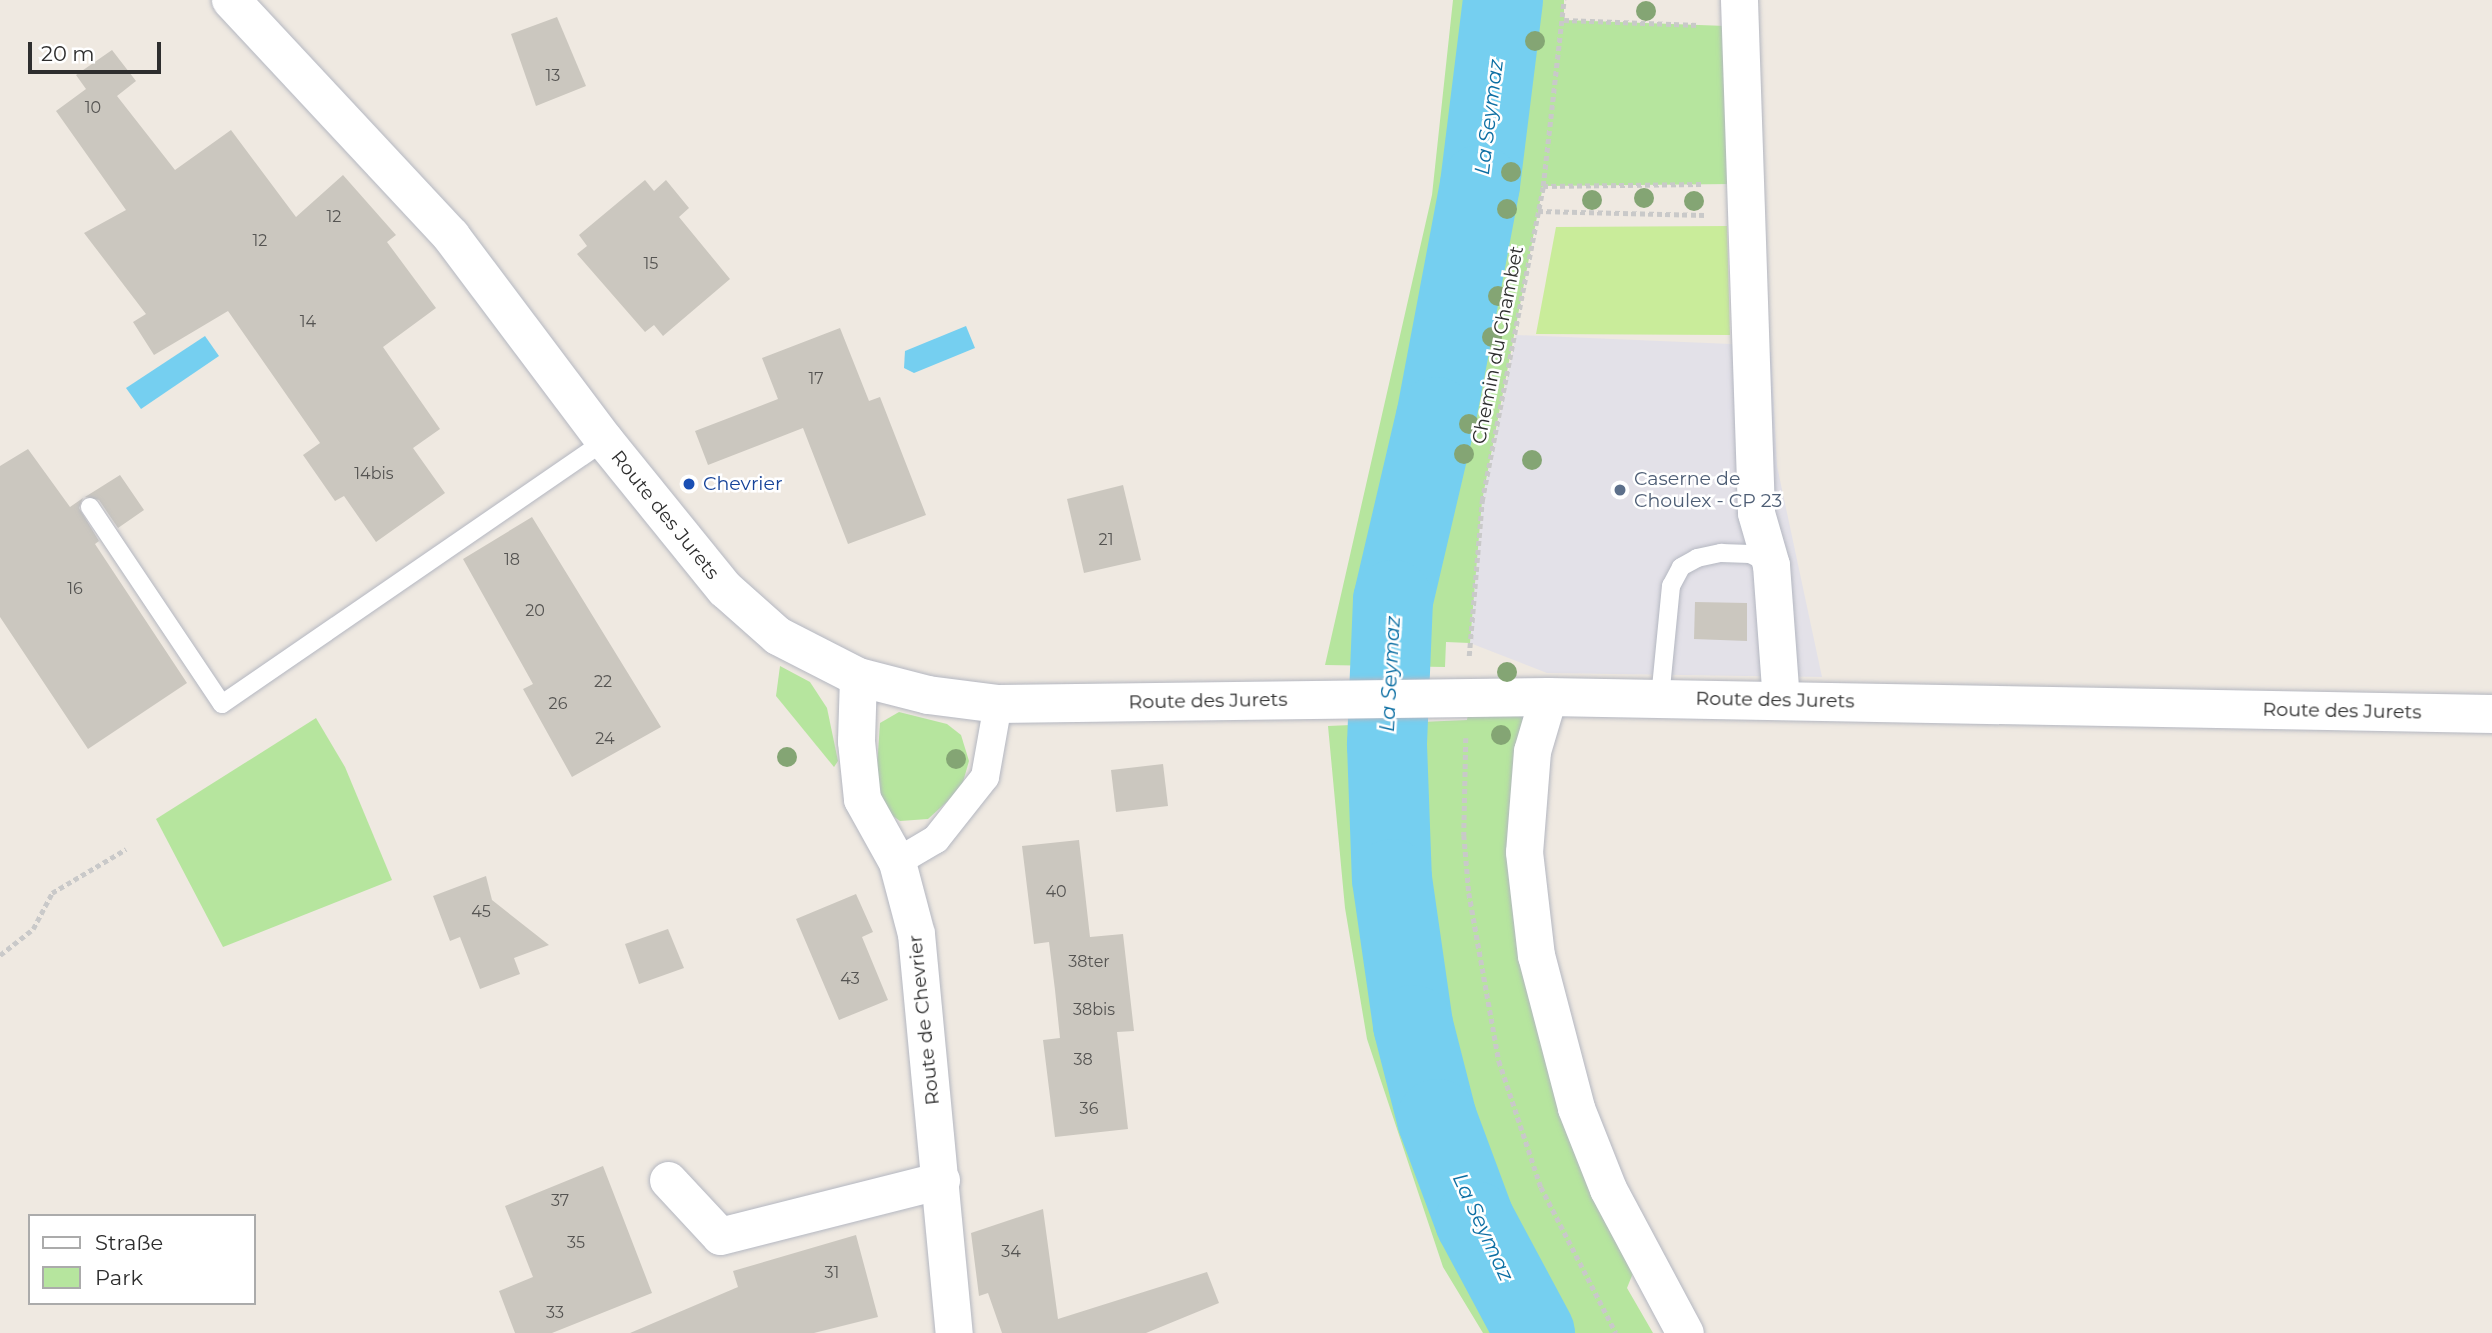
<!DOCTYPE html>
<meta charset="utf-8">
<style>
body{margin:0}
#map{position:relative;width:2492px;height:1333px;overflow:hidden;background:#efe9e1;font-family:Montserrat,sans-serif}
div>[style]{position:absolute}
.industrial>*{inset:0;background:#e3e1e8}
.green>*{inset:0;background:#b6e59e}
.pitch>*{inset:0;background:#c9ec9a}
.water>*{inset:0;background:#75cff0}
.river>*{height:80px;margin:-40px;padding:0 40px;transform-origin:40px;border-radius:40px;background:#75cff0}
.building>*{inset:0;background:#cbc7bf}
.path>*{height:4.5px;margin-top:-2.25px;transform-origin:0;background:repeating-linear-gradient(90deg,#c9c9c9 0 5px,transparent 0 8.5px)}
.roads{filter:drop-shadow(0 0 2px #b4b7c1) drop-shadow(0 0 2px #b4b7c1)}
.service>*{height:18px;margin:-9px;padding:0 9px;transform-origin:9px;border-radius:9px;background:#fff}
.pedestrian>*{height:28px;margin:-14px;padding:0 14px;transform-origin:14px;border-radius:14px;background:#fff}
.minor>*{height:37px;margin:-18.5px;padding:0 18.5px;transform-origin:18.5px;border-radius:18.5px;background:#fff}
.tertiary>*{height:38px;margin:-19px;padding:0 19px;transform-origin:19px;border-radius:19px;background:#fff}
.trees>*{width:20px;height:20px;margin:-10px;border-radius:50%;background:#84a574}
.dots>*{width:19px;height:19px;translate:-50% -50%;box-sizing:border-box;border:4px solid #fff;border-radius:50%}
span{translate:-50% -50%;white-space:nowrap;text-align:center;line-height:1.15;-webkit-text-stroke:5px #fff;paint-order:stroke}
.number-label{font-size:16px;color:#555452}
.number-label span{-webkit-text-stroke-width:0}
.street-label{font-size:19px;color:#2e2e2e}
.service-label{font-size:19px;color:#4e5e75}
.left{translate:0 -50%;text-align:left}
.transit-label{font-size:19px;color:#164399}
.water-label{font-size:21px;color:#0d6fa3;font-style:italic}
.legend{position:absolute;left:28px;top:1214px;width:228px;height:91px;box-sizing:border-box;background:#fff;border:2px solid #ababab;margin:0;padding:9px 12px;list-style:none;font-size:21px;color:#2e2e2e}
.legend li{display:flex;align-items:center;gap:14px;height:35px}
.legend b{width:35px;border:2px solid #ababab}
.scale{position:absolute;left:28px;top:42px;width:133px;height:32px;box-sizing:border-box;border:4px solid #2e2e2e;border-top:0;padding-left:9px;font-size:21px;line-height:24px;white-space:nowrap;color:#2e2e2e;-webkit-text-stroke:5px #fff;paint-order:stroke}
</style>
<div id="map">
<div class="industrial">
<i style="clip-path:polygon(1516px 335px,1731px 344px,1771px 352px,1777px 466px,1822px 677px,1547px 673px,1470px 643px,1482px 501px)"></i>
</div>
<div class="green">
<i style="clip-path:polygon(1453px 0,1564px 0,1564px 20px,1726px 26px,1731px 184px,1543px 186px,1482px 501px,1470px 643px,1446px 642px,1445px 667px,1325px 665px,1432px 195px)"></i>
<i style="clip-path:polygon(780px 666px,810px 682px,827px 708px,838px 761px,834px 767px,776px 696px)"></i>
<i style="clip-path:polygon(1470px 697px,1548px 697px,1536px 955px,1641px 1253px,1627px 1288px,1653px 1333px,1483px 1333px,1443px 1267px,1367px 1039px,1345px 908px,1328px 726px,1467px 720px)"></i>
<i style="clip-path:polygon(899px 712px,947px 724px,961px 735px,969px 761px,961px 789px,928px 819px,900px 821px,886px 811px,876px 782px,880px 723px)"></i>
<i style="clip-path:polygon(316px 718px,345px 767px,392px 880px,223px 947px,156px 819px)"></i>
</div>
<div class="pitch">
<i style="clip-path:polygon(1727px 226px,1730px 335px,1536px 334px,1556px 227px)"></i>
</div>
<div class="water">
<i style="clip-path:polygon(966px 326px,975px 348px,914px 373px,904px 368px,905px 351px)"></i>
<i style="clip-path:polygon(205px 336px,219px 356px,141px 409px,126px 388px)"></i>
</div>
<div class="river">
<i style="left:1503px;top:0;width:186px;rotate:97.1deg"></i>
<i style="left:1480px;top:185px;width:236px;rotate:100.7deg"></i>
<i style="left:1436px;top:417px;width:188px;rotate:103.2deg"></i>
<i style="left:1393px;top:600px;width:145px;rotate:92.4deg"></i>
<i style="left:1387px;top:745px;width:134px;rotate:87.9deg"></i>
<i style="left:1392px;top:879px;width:148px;rotate:81.8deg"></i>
<i style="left:1413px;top:1025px;width:97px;rotate:75.7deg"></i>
<i style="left:1437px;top:1119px;width:109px;rotate:69.6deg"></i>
<i style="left:1475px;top:1221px;width:127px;rotate:61.8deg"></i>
</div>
<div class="building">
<i style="clip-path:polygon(557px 17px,586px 86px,536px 106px,511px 34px)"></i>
<i style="clip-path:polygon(112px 50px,136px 81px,117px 96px,175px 170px,231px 130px,296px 217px,343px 175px,396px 235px,387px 242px,436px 308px,383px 347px,440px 429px,413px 448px,445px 493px,376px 542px,344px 496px,335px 501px,303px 455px,320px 443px,228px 311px,154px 355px,133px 322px,146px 314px,84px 233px,126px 210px,56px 111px,86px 89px,76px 75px)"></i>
<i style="clip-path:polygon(645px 180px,654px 191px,666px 180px,689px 208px,679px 217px,730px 279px,663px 336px,654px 325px,645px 332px,577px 254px,587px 246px,579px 235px)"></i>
<i style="clip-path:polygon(840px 328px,869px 401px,880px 397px,926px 515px,848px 544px,803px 428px,708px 465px,695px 431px,778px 399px,762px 358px)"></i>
<i style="clip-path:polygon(28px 449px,70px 507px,83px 498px,79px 508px,99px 541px,95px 544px,187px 683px,88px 749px,0 617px,0 466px)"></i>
<i style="clip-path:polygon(120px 475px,144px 510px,118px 528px,99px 500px,85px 497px)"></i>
<i style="clip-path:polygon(1123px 485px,1141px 560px,1084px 573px,1067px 499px)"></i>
<i style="clip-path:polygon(532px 517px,661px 727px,572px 777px,523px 689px,533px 684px,463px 559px)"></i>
<i style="clip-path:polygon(1695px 602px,1747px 603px,1747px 641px,1694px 639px)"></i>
<i style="clip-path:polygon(1163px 764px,1168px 806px,1116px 812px,1111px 770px)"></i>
<i style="clip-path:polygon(1079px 840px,1090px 937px,1123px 934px,1134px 1031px,1117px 1032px,1128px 1129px,1055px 1137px,1043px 1040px,1060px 1038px,1055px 990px,1049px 942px,1034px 944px,1022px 846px)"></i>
<i style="clip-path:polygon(486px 876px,492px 900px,549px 945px,514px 958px,520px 974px,480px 989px,460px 937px,450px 941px,433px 896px)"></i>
<i style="clip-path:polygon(856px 894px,873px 932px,862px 937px,888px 1000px,839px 1020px,796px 919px)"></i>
<i style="clip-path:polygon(668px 929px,684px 968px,639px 984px,625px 944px)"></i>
<i style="clip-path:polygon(603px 1166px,652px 1293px,552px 1333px,515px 1333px,499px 1291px,533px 1277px,505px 1206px)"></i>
<i style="clip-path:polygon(1043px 1209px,1058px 1319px,1207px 1272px,1219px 1303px,1146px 1333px,1002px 1333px,988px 1293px,979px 1296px,971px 1233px)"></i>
<i style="clip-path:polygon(856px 1235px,878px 1317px,814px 1333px,630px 1333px,738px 1287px,733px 1271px)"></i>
</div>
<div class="path">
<i style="left:1564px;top:20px;width:135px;rotate:2.1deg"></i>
<i style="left:1543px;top:186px;width:160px;rotate:-0.7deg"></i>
<i style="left:1538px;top:211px;width:167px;rotate:1.4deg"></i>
<i style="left:1469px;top:656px;width:156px;rotate:-85.2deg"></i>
<i style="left:1482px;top:501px;width:321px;rotate:-79deg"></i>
<i style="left:1543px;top:186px;width:187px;rotate:-83.6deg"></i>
<i style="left:1466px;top:738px;width:97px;rotate:91.2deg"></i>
<i style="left:1464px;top:835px;width:58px;rotate:85.1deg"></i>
<i style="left:1469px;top:893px;width:171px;rotate:79.9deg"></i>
<i style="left:1499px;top:1061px;width:133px;rotate:71.6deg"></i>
<i style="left:1541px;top:1187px;width:164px;rotate:62.8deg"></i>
<i style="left:0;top:955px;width:42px;rotate:-38.2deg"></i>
<i style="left:33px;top:929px;width:41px;rotate:-62.2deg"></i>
<i style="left:52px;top:893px;width:86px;rotate:-30.7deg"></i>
</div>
<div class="roads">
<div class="service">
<i style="left:90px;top:507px;width:237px;rotate:56.2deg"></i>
<i style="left:222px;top:704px;width:465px;rotate:-34.5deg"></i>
<i style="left:1660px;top:698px;width:113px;rotate:-84.4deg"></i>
<i style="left:1671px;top:586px;width:21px;rotate:-62deg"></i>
<i style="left:1681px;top:567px;width:18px;rotate:-29deg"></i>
<i style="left:1697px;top:558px;width:25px;rotate:-12deg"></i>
<i style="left:1721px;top:553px;width:29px;rotate:2deg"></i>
<i style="left:1750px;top:554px;width:20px;rotate:27deg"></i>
</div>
<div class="pedestrian">
<i style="left:897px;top:862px;width:45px;rotate:-30.5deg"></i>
<i style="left:936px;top:839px;width:79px;rotate:-51.7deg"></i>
<i style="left:985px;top:777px;width:74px;rotate:-79.9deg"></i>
</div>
<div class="minor">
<i style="left:1739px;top:0;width:513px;rotate:88.1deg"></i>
<i style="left:1756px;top:513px;width:54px;rotate:73.9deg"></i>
<i style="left:1771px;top:565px;width:135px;rotate:85.8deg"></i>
<i style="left:858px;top:677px;width:64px;rotate:91.8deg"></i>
<i style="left:856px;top:741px;width:58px;rotate:84.1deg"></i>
<i style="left:862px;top:799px;width:72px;rotate:60.9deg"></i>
<i style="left:897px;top:862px;width:74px;rotate:75.2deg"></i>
<i style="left:916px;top:934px;width:401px;rotate:84.6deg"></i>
<i style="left:1548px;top:697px;width:56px;rotate:106.5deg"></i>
<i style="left:1532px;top:751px;width:101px;rotate:94.5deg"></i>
<i style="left:1524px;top:852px;width:104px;rotate:83.4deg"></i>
<i style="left:1536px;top:955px;width:158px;rotate:75.3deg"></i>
<i style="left:1576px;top:1108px;width:87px;rotate:68.4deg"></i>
<i style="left:1608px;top:1189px;width:163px;rotate:61.9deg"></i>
<i style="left:668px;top:1180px;width:76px;rotate:47.1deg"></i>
<i style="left:720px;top:1236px;width:228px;rotate:-14.2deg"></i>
</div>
<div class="tertiary">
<i style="left:231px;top:0;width:323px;rotate:47deg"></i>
<i style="left:451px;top:236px;width:256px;rotate:53.1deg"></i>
<i style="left:605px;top:441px;width:191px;rotate:51deg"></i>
<i style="left:725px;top:589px;width:71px;rotate:41.6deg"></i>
<i style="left:778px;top:636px;width:90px;rotate:27.1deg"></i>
<i style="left:858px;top:677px;width:72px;rotate:14.4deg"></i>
<i style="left:928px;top:695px;width:71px;rotate:7.3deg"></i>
<i style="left:998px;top:704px;width:550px;rotate:-0.73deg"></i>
<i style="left:1548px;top:697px;width:944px;rotate:1.03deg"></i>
</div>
</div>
<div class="trees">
<i style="left:1646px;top:11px"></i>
<i style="left:1535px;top:41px"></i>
<i style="left:1511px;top:172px"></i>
<i style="left:1644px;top:198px"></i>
<i style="left:1592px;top:200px"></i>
<i style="left:1694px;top:201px"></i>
<i style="left:1507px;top:209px"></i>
<i style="left:1498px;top:296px"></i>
<i style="left:1492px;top:337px"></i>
<i style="left:1469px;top:424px"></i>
<i style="left:1464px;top:454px"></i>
<i style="left:1532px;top:460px"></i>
<i style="left:1507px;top:672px"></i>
<i style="left:1501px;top:735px"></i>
<i style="left:787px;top:757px"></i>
<i style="left:956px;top:759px"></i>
</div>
<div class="dots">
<i style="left:689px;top:484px;background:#1a4fb4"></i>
<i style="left:1620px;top:490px;background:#5c6f8a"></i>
</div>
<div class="number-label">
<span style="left:553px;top:76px">13</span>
<span style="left:93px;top:108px">10</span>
<span style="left:334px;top:217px">12</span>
<span style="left:260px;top:241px">12</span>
<span style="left:651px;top:264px">15</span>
<span style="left:308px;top:322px">14</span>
<span style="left:816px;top:379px">17</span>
<span style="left:374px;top:474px">14bis</span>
<span style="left:1106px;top:540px">21</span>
<span style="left:512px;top:560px">18</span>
<span style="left:75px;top:589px">16</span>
<span style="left:535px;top:611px">20</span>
<span style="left:603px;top:682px">22</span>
<span style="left:558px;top:704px">26</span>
<span style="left:605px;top:739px">24</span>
<span style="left:1056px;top:892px">40</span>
<span style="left:481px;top:912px">45</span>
<span style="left:1089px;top:962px">38ter</span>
<span style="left:850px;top:979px">43</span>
<span style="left:1094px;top:1010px">38bis</span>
<span style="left:1083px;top:1060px">38</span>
<span style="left:1089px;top:1109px">36</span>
<span style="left:560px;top:1201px">37</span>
<span style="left:576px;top:1243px">35</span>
<span style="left:1011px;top:1252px">34</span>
<span style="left:832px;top:1273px">31</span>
<span style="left:555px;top:1313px">33</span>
</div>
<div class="street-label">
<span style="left:1498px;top:345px;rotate:-79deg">Chemin du Chambet</span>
<span style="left:665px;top:515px;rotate:51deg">Route des Jurets</span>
<span style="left:1775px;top:700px;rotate:1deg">Route des Jurets</span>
<span style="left:1208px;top:701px;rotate:-1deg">Route des Jurets</span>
<span style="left:2342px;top:711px;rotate:1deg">Route des Jurets</span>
<span style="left:924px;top:1020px;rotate:-96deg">Route de Chevrier</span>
</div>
<div class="service-label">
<span class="left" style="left:1634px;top:490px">Caserne de<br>Choulex - CP 23</span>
</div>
<div class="transit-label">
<span class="left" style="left:703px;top:484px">Chevrier</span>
</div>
<div class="water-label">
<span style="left:1489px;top:117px;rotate:-83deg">La Seymaz</span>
<span style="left:1390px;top:674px;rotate:-87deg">La Seymaz</span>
<span style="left:1483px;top:1227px;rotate:65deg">La Seymaz</span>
</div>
<ul class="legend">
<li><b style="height:9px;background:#fff"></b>Straße</li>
<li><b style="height:19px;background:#b6e59e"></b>Park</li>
</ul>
<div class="scale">20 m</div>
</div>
